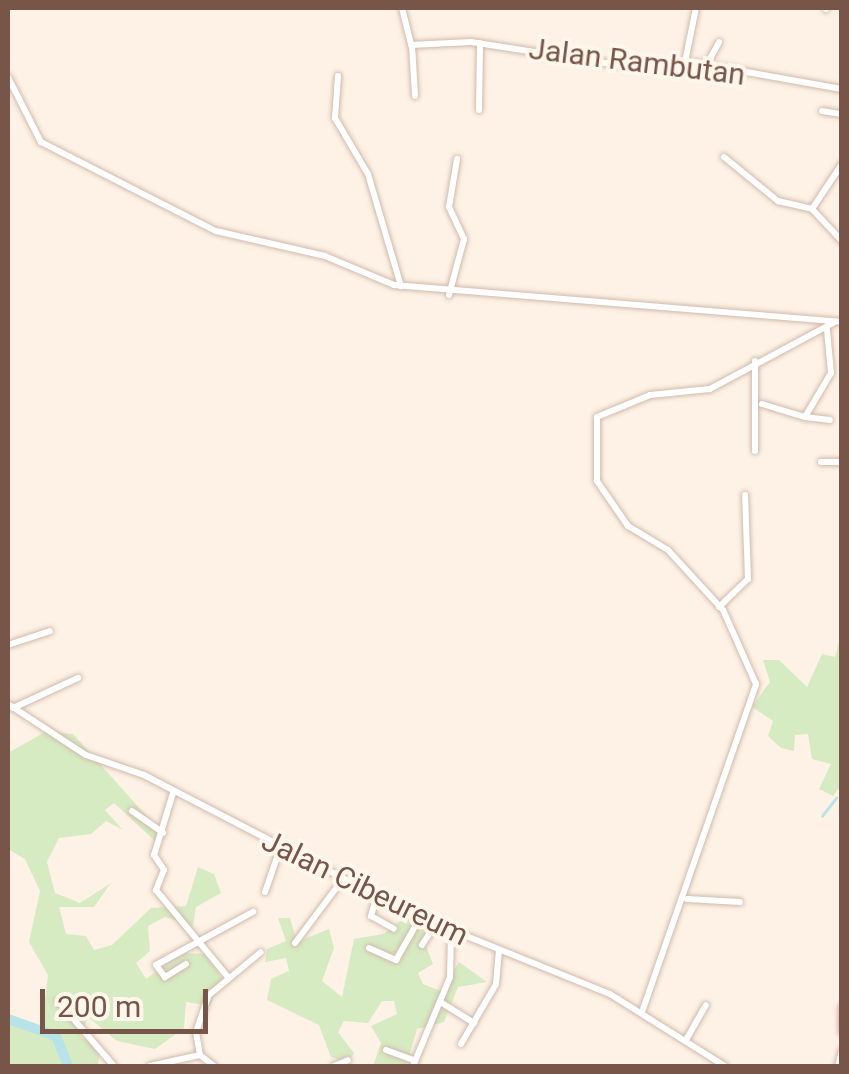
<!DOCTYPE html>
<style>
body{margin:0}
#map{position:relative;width:849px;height:1074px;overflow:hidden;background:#fdf2e5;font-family:Roboto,sans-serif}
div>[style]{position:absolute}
.green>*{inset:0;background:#d6ebc2}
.stream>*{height:2.5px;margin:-1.25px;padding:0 1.25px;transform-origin:1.25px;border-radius:1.25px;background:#b8e4e8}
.river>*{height:10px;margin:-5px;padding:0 5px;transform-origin:5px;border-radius:5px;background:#b8e4e8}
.roads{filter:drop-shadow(0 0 2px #d1baad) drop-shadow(0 0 2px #d1baad)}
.minor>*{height:6px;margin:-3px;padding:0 3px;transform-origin:3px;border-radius:3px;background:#fff}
span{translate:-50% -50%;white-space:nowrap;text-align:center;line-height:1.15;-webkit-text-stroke:8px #fff6ec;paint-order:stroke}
.street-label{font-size:30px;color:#775649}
.frame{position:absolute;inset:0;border:10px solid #775649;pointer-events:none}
.scale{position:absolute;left:40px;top:989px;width:168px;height:45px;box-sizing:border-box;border:5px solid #775649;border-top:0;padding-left:12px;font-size:30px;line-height:35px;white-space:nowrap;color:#775649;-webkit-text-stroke:8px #fff6ec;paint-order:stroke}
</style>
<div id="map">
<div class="green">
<i style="clip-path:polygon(841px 633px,841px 786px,833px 796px,819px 789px,831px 764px,812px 759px,808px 734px,795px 735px,794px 751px,781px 748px,768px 736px,773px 721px,752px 707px,770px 682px,763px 660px,779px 660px,807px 687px,822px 654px,835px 657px)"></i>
<i style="clip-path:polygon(45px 732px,73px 734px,160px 831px,155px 841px,114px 803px,105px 810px,123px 830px,106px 821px,91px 834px,59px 838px,47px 862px,55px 893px,80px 903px,111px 883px,94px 907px,59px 907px,66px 934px,86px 936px,94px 950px,112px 945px,151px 908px,186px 906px,198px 867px,214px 874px,221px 893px,196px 907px,193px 926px,165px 917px,148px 926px,150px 951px,136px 963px,146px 979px,181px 953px,206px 954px,222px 979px,210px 1006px,186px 1002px,184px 1028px,155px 1049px,117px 1041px,88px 1017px,80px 1037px,100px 1048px,98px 1066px,8px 1066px,8px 1022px,42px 1026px,48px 975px,29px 942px,40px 891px,25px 859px,8px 849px,8px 753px)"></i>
<i style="clip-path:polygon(415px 910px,437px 924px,426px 946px,433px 964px,418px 973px,423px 984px,441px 991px,459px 962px,487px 982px,458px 987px,444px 1022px,417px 1029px,406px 1066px,373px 1066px,381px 1043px,371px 1026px,397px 1014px,394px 1001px,382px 1001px,368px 1023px,344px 1021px,338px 1032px,354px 1053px,348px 1063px,331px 1057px,319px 1025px,267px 1000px,271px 979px,289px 971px,286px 958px,265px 962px,267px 949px,286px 941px,278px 918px,290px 918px,297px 942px,329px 929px,334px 948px,322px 981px,342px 997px,354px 939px,383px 934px)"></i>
</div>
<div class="stream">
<i style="left:822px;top:816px;width:23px;rotate:-52deg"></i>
</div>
<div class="river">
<i style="left:8px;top:1019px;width:51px;rotate:19.5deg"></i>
<i style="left:56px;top:1036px;width:32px;rotate:68deg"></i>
</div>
<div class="roads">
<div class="minor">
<i style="left:402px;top:8px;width:38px;rotate:76deg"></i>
<i style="left:411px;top:45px;width:60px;rotate:-2.9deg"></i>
<i style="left:471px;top:42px;width:155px;rotate:8.9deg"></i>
<i style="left:624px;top:66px;width:72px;rotate:-2.4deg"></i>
<i style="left:696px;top:63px;width:148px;rotate:10.1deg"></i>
<i style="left:826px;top:9px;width:1px;rotate:-90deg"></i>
<i style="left:412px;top:45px;width:51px;rotate:86.6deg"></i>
<i style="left:685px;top:62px;width:55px;rotate:-78.5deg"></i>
<i style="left:707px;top:64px;width:25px;rotate:-61deg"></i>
<i style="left:338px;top:76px;width:42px;rotate:94.1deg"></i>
<i style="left:335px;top:118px;width:65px;rotate:59.5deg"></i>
<i style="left:368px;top:174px;width:117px;rotate:73.6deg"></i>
<i style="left:8px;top:77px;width:73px;rotate:63.1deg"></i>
<i style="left:41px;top:142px;width:196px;rotate:27deg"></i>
<i style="left:216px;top:231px;width:112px;rotate:12.9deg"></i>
<i style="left:325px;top:256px;width:75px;rotate:22.8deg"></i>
<i style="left:394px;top:285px;width:450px;rotate:4.7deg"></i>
<i style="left:479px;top:110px;width:67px;rotate:-89.1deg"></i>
<i style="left:822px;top:111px;width:20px;rotate:9deg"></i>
<i style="left:724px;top:157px;width:70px;rotate:39.2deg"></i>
<i style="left:778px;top:201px;width:35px;rotate:13deg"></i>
<i style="left:842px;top:164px;width:54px;rotate:123.7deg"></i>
<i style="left:812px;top:209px;width:44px;rotate:46.8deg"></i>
<i style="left:449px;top:295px;width:58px;rotate:-75deg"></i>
<i style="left:464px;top:239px;width:35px;rotate:-115deg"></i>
<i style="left:449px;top:207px;width:49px;rotate:-80.5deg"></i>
<i style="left:827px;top:330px;width:43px;rotate:84.7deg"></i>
<i style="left:831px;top:373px;width:51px;rotate:120.6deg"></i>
<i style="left:805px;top:417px;width:25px;rotate:7deg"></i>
<i style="left:755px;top:361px;width:90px;rotate:90deg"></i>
<i style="left:762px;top:404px;width:45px;rotate:16.8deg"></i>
<i style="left:821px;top:462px;width:21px"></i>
<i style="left:719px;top:607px;width:40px;rotate:-44deg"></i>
<i style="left:748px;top:579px;width:84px;rotate:-92deg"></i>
<i style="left:8px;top:645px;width:44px;rotate:-18.4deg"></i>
<i style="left:8px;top:704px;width:93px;rotate:33.2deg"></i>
<i style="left:86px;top:755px;width:61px;rotate:19deg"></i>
<i style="left:144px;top:775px;width:302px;rotate:27.4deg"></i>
<i style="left:412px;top:914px;width:214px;rotate:22deg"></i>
<i style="left:610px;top:994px;width:136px;rotate:32.1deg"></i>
<i style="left:13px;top:708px;width:72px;rotate:-24.8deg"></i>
<i style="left:173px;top:793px;width:65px;rotate:107deg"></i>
<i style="left:154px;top:855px;width:18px;rotate:56deg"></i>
<i style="left:164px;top:870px;width:22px;rotate:112deg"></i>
<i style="left:156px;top:890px;width:113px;rotate:50.4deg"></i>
<i style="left:132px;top:811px;width:38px;rotate:35deg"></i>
<i style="left:265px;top:892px;width:46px;rotate:-70.8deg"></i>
<i style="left:377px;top:896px;width:21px;rotate:107deg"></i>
<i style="left:371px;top:916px;width:26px;rotate:29deg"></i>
<i style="left:687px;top:899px;width:53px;rotate:3.2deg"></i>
<i style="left:295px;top:943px;width:80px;rotate:-53.1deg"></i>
<i style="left:422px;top:945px;width:24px;rotate:-57deg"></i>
<i style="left:369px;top:948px;width:30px;rotate:24deg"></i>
<i style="left:396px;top:960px;width:48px;rotate:-60.3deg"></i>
<i style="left:186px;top:964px;width:25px;rotate:148deg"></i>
<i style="left:165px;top:977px;width:15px;rotate:-127deg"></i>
<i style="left:156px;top:965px;width:111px;rotate:-28.7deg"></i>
<i style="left:58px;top:1001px;width:86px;rotate:49.3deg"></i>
<i style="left:442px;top:1003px;width:38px;rotate:32deg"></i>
<i style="left:842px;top:1007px;width:25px;rotate:90deg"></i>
<i style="left:642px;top:1012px;width:347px;rotate:-70.8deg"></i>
<i style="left:756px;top:684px;width:81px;rotate:-114deg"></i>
<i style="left:723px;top:610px;width:81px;rotate:-132.5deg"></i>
<i style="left:668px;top:550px;width:47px;rotate:-149deg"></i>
<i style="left:628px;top:526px;width:55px;rotate:-124.6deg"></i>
<i style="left:597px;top:481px;width:64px;rotate:-90deg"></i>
<i style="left:597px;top:417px;width:57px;rotate:-22.5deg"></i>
<i style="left:650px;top:395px;width:60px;rotate:-5.7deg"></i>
<i style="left:710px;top:389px;width:142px;rotate:-28.2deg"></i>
<i style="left:686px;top:1040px;width:40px;rotate:-60.3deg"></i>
<i style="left:461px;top:1044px;width:69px;rotate:-59.7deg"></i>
<i style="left:496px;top:984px;width:33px;rotate:-85deg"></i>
<i style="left:386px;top:1050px;width:30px;rotate:20deg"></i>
<i style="left:200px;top:1055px;width:23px;rotate:-100deg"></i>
<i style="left:196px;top:1032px;width:39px;rotate:-71deg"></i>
<i style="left:209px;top:995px;width:67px;rotate:-39.6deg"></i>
<i style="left:150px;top:1066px;width:51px;rotate:-12.4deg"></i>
<i style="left:200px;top:1055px;width:18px;rotate:38deg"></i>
<i style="left:334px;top:1066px;width:15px;rotate:-23deg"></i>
<i style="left:413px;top:1066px;width:96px;rotate:-67.4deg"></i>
<i style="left:450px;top:977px;width:44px;rotate:-88.7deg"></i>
<i style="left:838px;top:1066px;width:16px;rotate:-75deg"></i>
</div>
</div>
<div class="street-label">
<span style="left:637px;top:62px;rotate:7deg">Jalan Rambutan</span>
<span style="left:365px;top:888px;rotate:26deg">Jalan Cibeureum</span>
</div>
<div class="frame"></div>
<div class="scale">200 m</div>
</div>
